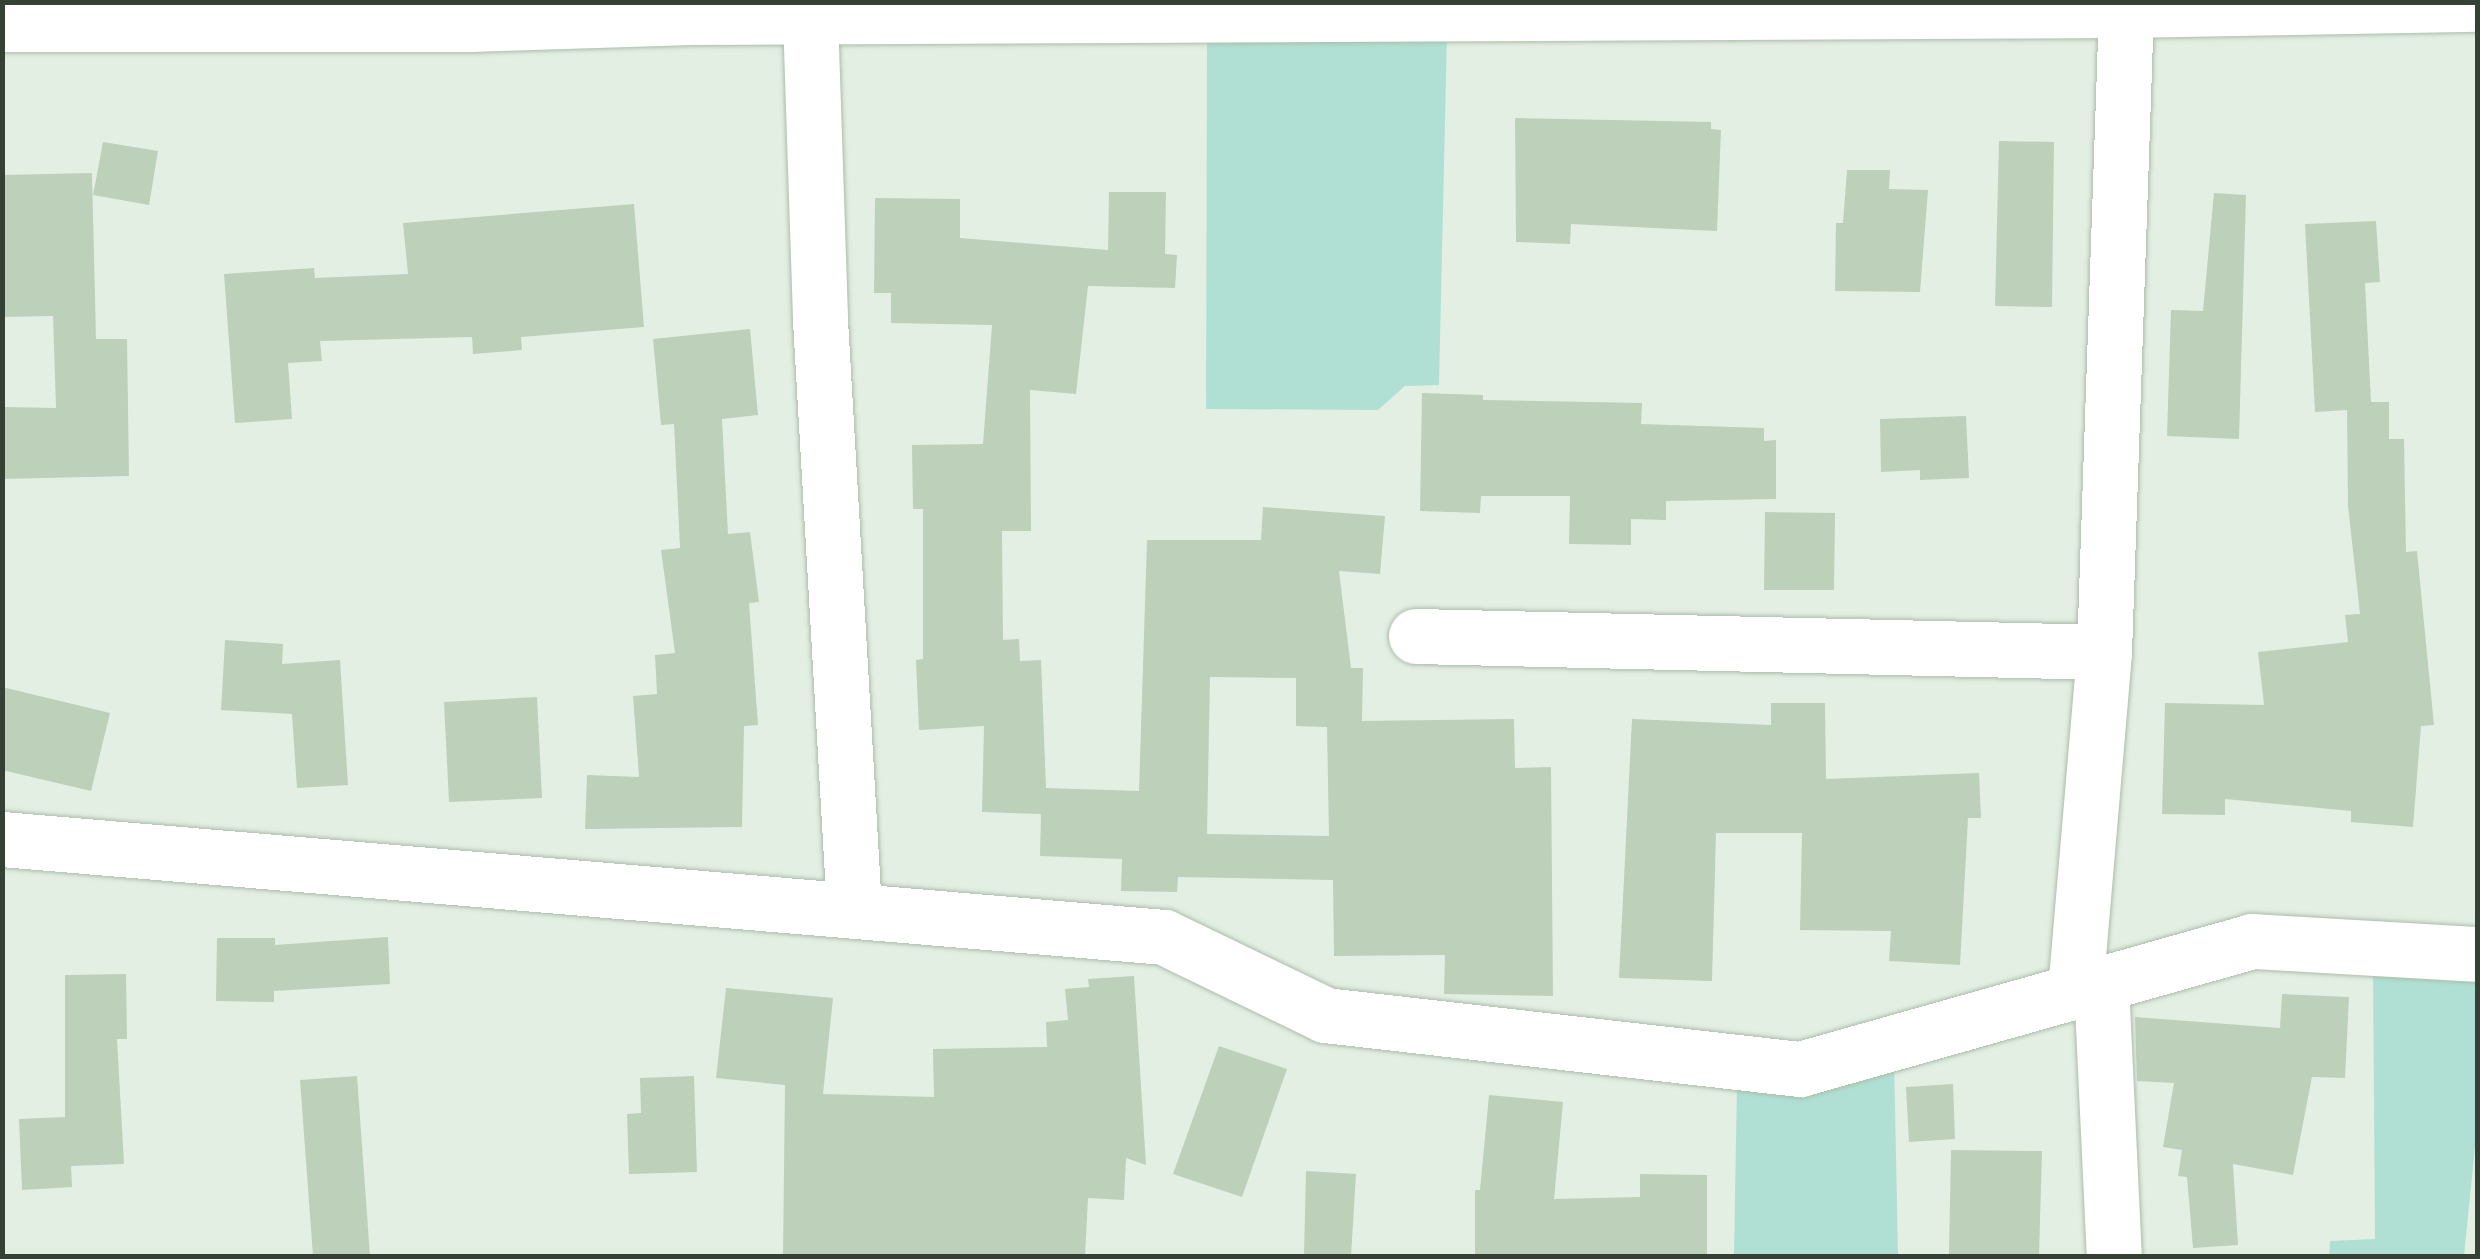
<!DOCTYPE html>
<style>
body{margin:0}
#map{position:relative;width:2480px;height:1259px;overflow:hidden;background:#e4efe4;font-family:Cabin,sans-serif}
div>[style]{position:absolute}
.green>*{inset:0;background:#b0e0d4}
.building>*{inset:0;background:#bcd0ba}
.roads{filter:drop-shadow(0 0 2px #abbdaa) drop-shadow(0 0 2px #abbdaa)}
.minor>*{height:55px;margin:-27.5px;padding:0 27.5px;transform-origin:27.5px;border-radius:27.5px;background:#fff}
span{translate:-50% -50%;white-space:nowrap;text-align:center;line-height:1.15;-webkit-text-stroke:8px #fff;paint-order:stroke}
.frame{position:absolute;inset:0;border:5px solid #354134;pointer-events:none}
</style>
<div id="map">
<div class="green">
<i style="clip-path:polygon(1447px 34px,1439px 385px,1405px 386px,1378px 410px,1206px 409px,1207px 35px)"></i>
<i style="clip-path:polygon(2477px 972px,2478px 1117px,2464px 1256px,2329px 1256px,2330px 1241px,2375px 1239px,2373px 973px)"></i>
<i style="clip-path:polygon(1894px 1055px,1898px 1256px,1734px 1256px,1737px 1083px)"></i>
</div>
<div class="building">
<i style="clip-path:polygon(1515px 118px,1711px 122px,1711px 129px,1721px 130px,1717px 231px,1571px 224px,1570px 244px,1516px 242px)"></i>
<i style="clip-path:polygon(1999px 141px,2054px 142px,2052px 307px,1995px 306px)"></i>
<i style="clip-path:polygon(103px 142px,158px 151px,149px 205px,93px 195px)"></i>
<i style="clip-path:polygon(1847px 170px,1890px 170px,1889px 189px,1928px 190px,1920px 292px,1835px 291px,1836px 223px,1843px 223px)"></i>
<i style="clip-path:polygon(92px 173px,96px 339px,127px 339px,129px 476px,2px 479px,2px 407px,56px 408px,53px 316px,2px 317px,2px 175px)"></i>
<i style="clip-path:polygon(evenodd,1109px 192px,1166px 192px,1165px 254px,1177px 255px,1175px 288px,1088px 286px,1076px 394px,1030px 390px,1031px 531px,1002px 531px,1003px 640px,1019px 639px,1020px 661px,1041px 660px,1046px 788px,1139px 791px,1147px 540px,1261px 540px,1263px 507px,1385px 516px,1380px 574px,1339px 571px,1351px 668px,1363px 668px,1362px 721px,1514px 719px,1515px 768px,1551px 767px,1553px 996px,1444px 994px,1445px 955px,1334px 956px,1333px 880px,1178px 877px,1177px 892px,1121px 891px,1122px 859px,1040px 856px,1041px 814px,982px 812px,984px 726px,919px 730px,916px 660px,923px 659px,923px 509px,913px 509px,912px 445px,983px 444px,992px 325px,891px 323px,891px 293px,874px 293px,875px 198px,960px 199px,960px 238px,1108px 250px,1109px 192px,1210px 677px,1296px 678px,1296px 726px,1327px 727px,1329px 836px,1207px 834px,1210px 677px)"></i>
<i style="clip-path:polygon(2214px 193px,2246px 195px,2239px 439px,2167px 436px,2171px 310px,2203px 311px)"></i>
<i style="clip-path:polygon(634px 204px,644px 327px,521px 337px,522px 350px,473px 354px,472px 337px,320px 341px,322px 361px,288px 363px,292px 419px,235px 423px,224px 274px,314px 268px,315px 278px,408px 274px,403px 223px)"></i>
<i style="clip-path:polygon(2376px 221px,2380px 282px,2365px 283px,2371px 402px,2389px 402px,2389px 439px,2404px 439px,2406px 552px,2417px 551px,2434px 725px,2421px 726px,2413px 827px,2351px 822px,2351px 811px,2225px 799px,2225px 815px,2162px 814px,2165px 703px,2264px 705px,2258px 652px,2348px 642px,2345px 615px,2360px 614px,2348px 506px,2347px 410px,2315px 412px,2305px 224px)"></i>
<i style="clip-path:polygon(750px 329px,758px 415px,722px 419px,728px 534px,750px 532px,759px 602px,749px 603px,758px 725px,744px 726px,742px 827px,585px 829px,587px 775px,639px 777px,633px 696px,657px 694px,655px 655px,675px 653px,661px 550px,680px 548px,674px 424px,661px 425px,653px 339px)"></i>
<i style="clip-path:polygon(1422px 393px,1483px 395px,1483px 400px,1642px 403px,1641px 424px,1764px 428px,1764px 441px,1776px 440px,1776px 499px,1666px 501px,1666px 520px,1631px 519px,1631px 545px,1569px 544px,1570px 496px,1481px 496px,1480px 513px,1420px 511px)"></i>
<i style="clip-path:polygon(1966px 416px,1969px 478px,1920px 480px,1920px 470px,1881px 472px,1880px 419px)"></i>
<i style="clip-path:polygon(1765px 512px,1835px 513px,1834px 590px,1764px 590px)"></i>
<i style="clip-path:polygon(225px 640px,283px 644px,282px 664px,340px 660px,348px 785px,297px 788px,292px 714px,221px 710px)"></i>
<i style="clip-path:polygon(2px 687px,110px 713px,91px 791px,2px 770px)"></i>
<i style="clip-path:polygon(537px 697px,542px 798px,449px 802px,444px 702px)"></i>
<i style="clip-path:polygon(1771px 703px,1825px 703px,1826px 779px,1979px 773px,1981px 818px,1968px 818px,1960px 965px,1889px 961px,1891px 931px,1800px 930px,1802px 833px,1716px 833px,1712px 981px,1619px 978px,1632px 719px,1771px 725px)"></i>
<i style="clip-path:polygon(388px 937px,390px 984px,274px 991px,274px 1002px,216px 1001px,217px 938px,275px 938px,275px 945px)"></i>
<i style="clip-path:polygon(126px 974px,127px 1039px,117px 1039px,124px 1164px,71px 1166px,72px 1187px,22px 1190px,19px 1119px,65px 1117px,65px 975px)"></i>
<i style="clip-path:polygon(1134px 976px,1146px 1165px,1126px 1158px,1124px 1200px,1088px 1198px,1085px 1256px,783px 1256px,785px 1085px,716px 1078px,726px 988px,833px 998px,823px 1094px,934px 1097px,933px 1049px,1047px 1047px,1046px 1022px,1068px 1020px,1065px 989px,1089px 987px,1088px 979px)"></i>
<i style="clip-path:polygon(2282px 994px,2349px 997px,2345px 1078px,2312px 1077px,2293px 1175px,2233px 1164px,2238px 1245px,2193px 1248px,2187px 1177px,2178px 1176px,2182px 1150px,2163px 1147px,2174px 1083px,2137px 1081px,2135px 1017px,2280px 1028px)"></i>
<i style="clip-path:polygon(1219px 1046px,1287px 1069px,1242px 1197px,1173px 1174px)"></i>
<i style="clip-path:polygon(357px 1076px,370px 1256px,313px 1256px,300px 1080px)"></i>
<i style="clip-path:polygon(694px 1076px,697px 1172px,629px 1174px,627px 1114px,641px 1113px,640px 1078px)"></i>
<i style="clip-path:polygon(1953px 1084px,1955px 1139px,1909px 1142px,1906px 1087px)"></i>
<i style="clip-path:polygon(1489px 1095px,1563px 1102px,1554px 1199px,1640px 1197px,1640px 1174px,1707px 1175px,1707px 1256px,1475px 1256px,1475px 1190px,1480px 1190px)"></i>
<i style="clip-path:polygon(1951px 1150px,2042px 1151px,2039px 1256px,1949px 1254px)"></i>
<i style="clip-path:polygon(1306px 1171px,1356px 1174px,1351px 1256px,1304px 1256px)"></i>
</div>
<div class="roads">
<div class="minor">
<i style="left:810px;top:16px;width:304px;rotate:88.1deg"></i>
<i style="left:820px;top:320px;width:591px;rotate:86.7deg"></i>
<i style="left:2px;top:24px;width:469px"></i>
<i style="left:471px;top:24px;width:221px;rotate:-1.8deg"></i>
<i style="left:692px;top:17px;width:1434px;rotate:-0.28deg"></i>
<i style="left:2126px;top:10px;width:352px;rotate:-1deg"></i>
<i style="left:1416px;top:636px;width:688px;rotate:1.33deg"></i>
<i style="left:2px;top:839px;width:1166px;rotate:4.82deg"></i>
<i style="left:1164px;top:937px;width:179px;rotate:25.8deg"></i>
<i style="left:1325px;top:1015px;width:478px;rotate:6.5deg"></i>
<i style="left:1800px;top:1069px;width:470px;rotate:-15.8deg"></i>
<i style="left:2252px;top:941px;width:226px;rotate:3.3deg"></i>
<i style="left:2101px;top:984px;width:272px;rotate:87.3deg"></i>
<i style="left:2075px;top:991px;width:340px;rotate:-85.1deg"></i>
<i style="left:2104px;top:652px;width:642px;rotate:-88.04deg"></i>
</div>
</div>
<div class="frame"></div>
</div>
